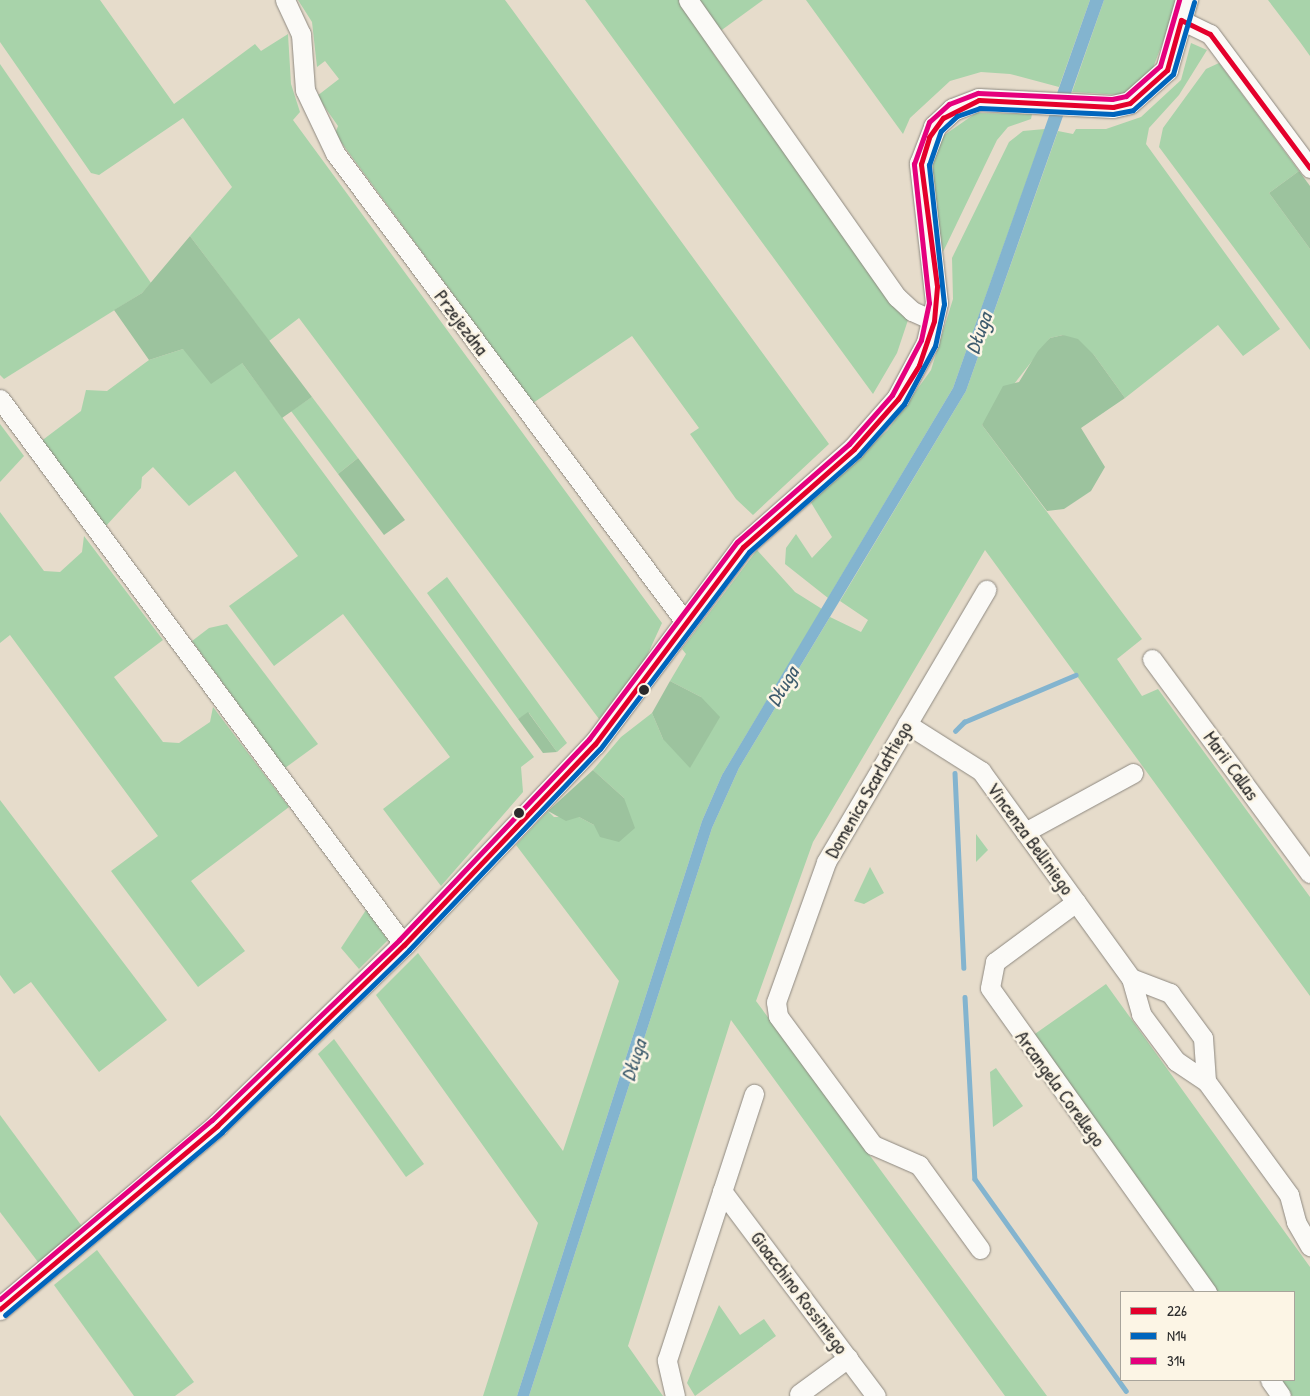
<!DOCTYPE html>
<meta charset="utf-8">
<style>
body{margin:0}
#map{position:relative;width:1310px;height:1396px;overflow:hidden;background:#e6dccb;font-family:"Patrick Hand",sans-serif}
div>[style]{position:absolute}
.green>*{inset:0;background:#a8d3aa}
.forest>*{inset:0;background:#9cc39e}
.water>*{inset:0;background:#83b4cf}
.stream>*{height:4.5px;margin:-2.25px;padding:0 2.25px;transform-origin:2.25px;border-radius:2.25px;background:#83b4cf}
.roads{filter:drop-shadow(0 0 1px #8e8981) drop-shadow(0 0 1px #8e8981)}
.minor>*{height:19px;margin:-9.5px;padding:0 9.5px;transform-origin:9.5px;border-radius:9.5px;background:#fbfaf7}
.tertiary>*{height:22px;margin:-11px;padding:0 11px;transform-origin:11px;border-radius:11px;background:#fbfaf7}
.bus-1>*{height:5px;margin:-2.5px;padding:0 2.5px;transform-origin:2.5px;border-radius:2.5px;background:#e4002b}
.bus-2>*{height:5px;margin:-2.5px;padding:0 2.5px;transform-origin:2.5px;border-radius:2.5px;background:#0065bd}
.bus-3>*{height:5px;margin:-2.5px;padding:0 2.5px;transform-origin:2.5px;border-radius:2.5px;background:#e5007d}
.dots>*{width:14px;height:14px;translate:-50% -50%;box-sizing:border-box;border:2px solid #fcf5e5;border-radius:50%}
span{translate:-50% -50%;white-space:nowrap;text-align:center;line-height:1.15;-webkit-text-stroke:5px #fcf5e5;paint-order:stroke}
.street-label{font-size:19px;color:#2b2b2b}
.water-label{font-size:20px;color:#3d5b6d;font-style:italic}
.legend{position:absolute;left:1120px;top:1291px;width:175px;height:90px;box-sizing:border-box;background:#fcf5e5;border:1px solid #a8a49b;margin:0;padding:6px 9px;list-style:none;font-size:15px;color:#2b2b2b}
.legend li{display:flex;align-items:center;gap:10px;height:25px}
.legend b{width:25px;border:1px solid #a8a49b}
</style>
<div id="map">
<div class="green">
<i style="clip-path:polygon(0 0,100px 0,174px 104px,255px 44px,261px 51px,288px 34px,291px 84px,300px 112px,293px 120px,662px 623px,645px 660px,599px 719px,299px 318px,269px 341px,190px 236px,232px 187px,183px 118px,99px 175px,91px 173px,0 42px)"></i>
<i style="clip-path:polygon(298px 0,505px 0,829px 444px,753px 515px,736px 499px,690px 434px,699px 428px,632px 336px,533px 403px,335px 134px,338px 126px,317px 96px,339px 79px,325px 61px,317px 67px,312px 22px)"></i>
<i style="clip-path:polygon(585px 0,680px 0,715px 56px,908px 320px,897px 353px,873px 394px)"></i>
<i style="clip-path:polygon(696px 0,763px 0,719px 32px)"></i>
<i style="clip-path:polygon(806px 0,1090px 0,1059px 87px,1010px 74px,981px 72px,950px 81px,910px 118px,903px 134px)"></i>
<i style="clip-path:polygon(1104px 0,1179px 0,1151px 73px,1123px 95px,1072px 92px)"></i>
<i style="clip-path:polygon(1268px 0,1310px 0,1310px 56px,1300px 42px)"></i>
<i style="clip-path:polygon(1191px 43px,1207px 50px,1179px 95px,1149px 128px,1146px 144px,1280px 329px,1243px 356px,1218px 325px,1125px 398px,1094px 355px,1063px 335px,1050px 338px,982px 425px,1142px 639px,1117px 659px,1142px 696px,1158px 689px,1310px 897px,1310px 996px,985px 550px,813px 842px,756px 1001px,1047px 1396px,1005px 1396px,731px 1020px,628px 1346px,663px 1396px,529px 1396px,712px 828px,739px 768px,830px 617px,861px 632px,868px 620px,840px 601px,966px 391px,1058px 131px,1073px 134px,1076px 129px,1106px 129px,1141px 117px,1181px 80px)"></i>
<i style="clip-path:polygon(1219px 63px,1299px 171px,1269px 193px,1310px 249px,1310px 350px,1159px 147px,1163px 128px,1206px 69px)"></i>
<i style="clip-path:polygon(0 64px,151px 283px,142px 293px,4px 379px,0 375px)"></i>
<i style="clip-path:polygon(976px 113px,1032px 114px,1031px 119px,1008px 127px,997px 140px,943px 252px,931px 174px,935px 156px,943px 136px)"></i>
<i style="clip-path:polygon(1045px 129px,953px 388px,828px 598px,785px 564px,786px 548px,796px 534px,812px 558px,832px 537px,810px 501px,888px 430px,931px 370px,953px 299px,952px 258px,1009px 142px,1023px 131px)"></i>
<i style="clip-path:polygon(183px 349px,242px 363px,534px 757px,521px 767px,523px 792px,441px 886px,383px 809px,450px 757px,343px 614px,274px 666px,229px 606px,298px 556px,235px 471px,189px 506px,153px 467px,142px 477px,141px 488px,105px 527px,40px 442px,81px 411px,86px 390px,107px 391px,149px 360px)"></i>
<i style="clip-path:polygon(312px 397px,358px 458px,338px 474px,291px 411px)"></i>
<i style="clip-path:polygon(0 424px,24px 456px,0 482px)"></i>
<i style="clip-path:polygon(0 512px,44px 571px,60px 572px,82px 552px,84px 536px,163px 640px,114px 677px,163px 742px,179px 743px,210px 722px,213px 707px,289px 807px,191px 881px,245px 951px,198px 987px,111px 871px,158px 836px,10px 635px,0 643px)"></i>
<i style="clip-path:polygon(757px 550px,795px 592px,822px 609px,722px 775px,702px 821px,517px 1396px,483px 1396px,538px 1223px,376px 995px,418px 953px,563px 1151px,619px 981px,516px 845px,548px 811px,554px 817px,579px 817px,594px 825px,624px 798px,593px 770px,621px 737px,652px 713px,663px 739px,701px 697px,670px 681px,686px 654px,682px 649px)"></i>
<i style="clip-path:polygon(447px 577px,567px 743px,557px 752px,529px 713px,518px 719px,427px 593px)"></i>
<i style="clip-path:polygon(227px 624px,318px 744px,285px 768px,192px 641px,209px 628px)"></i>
<i style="clip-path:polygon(0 800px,167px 1020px,99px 1072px,31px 982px,14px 994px,0 975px)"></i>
<i style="clip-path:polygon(976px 834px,988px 850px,976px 862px)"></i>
<i style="clip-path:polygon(870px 867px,884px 893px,864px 904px,854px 901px)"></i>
<i style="clip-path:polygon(366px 910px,388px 940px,359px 969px,341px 948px)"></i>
<i style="clip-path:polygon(1106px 984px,1310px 1267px,1310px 1396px,1292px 1396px,1280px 1380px,1294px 1380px,1294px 1292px,1217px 1292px,1032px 1036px)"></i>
<i style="clip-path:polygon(334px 1039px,424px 1164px,406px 1177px,318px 1054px)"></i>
<i style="clip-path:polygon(996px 1068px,1023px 1106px,993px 1127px,990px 1072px)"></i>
<i style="clip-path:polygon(0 1115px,84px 1229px,41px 1266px,0 1212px)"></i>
<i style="clip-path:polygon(97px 1250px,194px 1382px,175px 1396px,134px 1396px,54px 1285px)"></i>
<i style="clip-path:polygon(719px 1305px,740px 1335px,764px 1319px,776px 1336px,695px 1396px,687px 1383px)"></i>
</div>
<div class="forest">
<i style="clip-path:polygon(1299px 171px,1310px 186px,1310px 249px,1269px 193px)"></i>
<i style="clip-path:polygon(190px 236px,312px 397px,282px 418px,242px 363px,211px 384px,183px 349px,149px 360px,114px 310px,142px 293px)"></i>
<i style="clip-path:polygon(1063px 335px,1078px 339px,1094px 355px,1125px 398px,1081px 428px,1105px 467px,1091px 491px,1064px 509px,1047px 511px,982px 425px,1003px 386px,1019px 382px,1038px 351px,1050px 338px)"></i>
<i style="clip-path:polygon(358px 458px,405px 520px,384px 535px,338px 474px)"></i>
<i style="clip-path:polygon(670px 681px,701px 697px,720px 717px,690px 768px,663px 739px,652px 713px)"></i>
<i style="clip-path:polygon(528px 712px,557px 752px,543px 753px,518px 719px)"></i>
<i style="clip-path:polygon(593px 770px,624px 798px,635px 828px,619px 842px,600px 837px,594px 825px,579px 817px,566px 821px,548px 811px)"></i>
</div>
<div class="water">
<i style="clip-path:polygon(1090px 0,1104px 0,966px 391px,739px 768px,712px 828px,529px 1396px,517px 1396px,702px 821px,722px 775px,953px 388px)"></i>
</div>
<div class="stream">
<i style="left:955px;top:731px;width:13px;rotate:-45deg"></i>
<i style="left:964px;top:722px;width:121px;rotate:-22.9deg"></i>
<i style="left:955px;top:773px;width:195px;rotate:87.4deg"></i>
<i style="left:965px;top:997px;width:182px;rotate:86.9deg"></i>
<i style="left:975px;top:1179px;width:260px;rotate:54.5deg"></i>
</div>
<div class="roads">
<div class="minor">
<i style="left:285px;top:0;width:38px;rotate:65deg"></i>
<i style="left:301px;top:34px;width:56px;rotate:85.9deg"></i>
<i style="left:305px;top:90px;width:70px;rotate:64.5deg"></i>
<i style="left:335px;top:153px;width:587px;rotate:53.25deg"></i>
<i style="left:688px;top:0;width:363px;rotate:54.9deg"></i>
<i style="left:897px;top:297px;width:21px;rotate:43deg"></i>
<i style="left:912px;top:311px;width:24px;rotate:24deg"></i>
<i style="left:1181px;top:20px;width:32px;rotate:26deg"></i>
<i style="left:1210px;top:34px;width:167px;rotate:53.3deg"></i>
<i style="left:0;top:399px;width:679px;rotate:53.5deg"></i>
<i style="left:1152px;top:659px;width:266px;rotate:53.6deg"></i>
<i style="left:907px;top:724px;width:88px;rotate:32.4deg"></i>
<i style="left:981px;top:771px;width:256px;rotate:54.1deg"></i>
<i style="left:1131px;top:978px;width:37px;rotate:74deg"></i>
<i style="left:1141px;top:1014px;width:59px;rotate:53.3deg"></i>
<i style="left:1176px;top:1061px;width:36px;rotate:34deg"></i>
<i style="left:1206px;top:1081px;width:141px;rotate:53.9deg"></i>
<i style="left:1289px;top:1195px;width:28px;rotate:75deg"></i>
<i style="left:1296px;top:1222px;width:28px;rotate:60deg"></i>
<i style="left:1025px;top:832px;width:123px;rotate:-28.6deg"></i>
<i style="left:1076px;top:902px;width:101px;rotate:143.5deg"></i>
<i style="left:995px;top:962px;width:26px;rotate:101deg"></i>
<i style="left:990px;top:988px;width:374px;rotate:54.5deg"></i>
<i style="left:1131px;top:978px;width:42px;rotate:21deg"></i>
<i style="left:1170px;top:993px;width:56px;rotate:53.7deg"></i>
<i style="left:1203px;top:1038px;width:43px;rotate:86deg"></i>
<i style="left:722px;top:1191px;width:256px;rotate:53.1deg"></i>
<i style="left:980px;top:1249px;width:104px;rotate:-126deg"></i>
<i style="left:919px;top:1165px;width:50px;rotate:-156.5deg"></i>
<i style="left:873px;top:1145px;width:160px;rotate:-126.4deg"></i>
<i style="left:778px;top:1016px;width:14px;rotate:-98deg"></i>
<i style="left:776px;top:1002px;width:149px;rotate:-70.3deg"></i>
<i style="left:826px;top:862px;width:316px;rotate:-59.5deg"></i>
<i style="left:1270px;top:1380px;width:19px;rotate:55deg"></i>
<i style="left:799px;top:1394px;width:61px;rotate:-36.3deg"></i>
<i style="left:675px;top:1396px;width:37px;rotate:-103deg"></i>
<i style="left:667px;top:1360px;width:280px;rotate:-71.9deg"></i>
</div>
<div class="tertiary">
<i style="left:0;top:1309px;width:284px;rotate:-40.1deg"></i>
<i style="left:217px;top:1126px;width:260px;rotate:-44.1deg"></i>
<i style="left:404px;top:945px;width:277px;rotate:-46.5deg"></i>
<i style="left:595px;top:744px;width:246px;rotate:-53.1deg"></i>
<i style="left:743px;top:547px;width:148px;rotate:-41.4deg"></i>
<i style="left:854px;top:449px;width:67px;rotate:-48.7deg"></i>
<i style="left:898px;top:399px;width:64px;rotate:-61.8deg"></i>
<i style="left:928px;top:343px;width:41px;rotate:-77.3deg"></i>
<i style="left:937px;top:303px;width:140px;rotate:-96.6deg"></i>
<i style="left:921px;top:164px;width:40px;rotate:-69deg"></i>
<i style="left:935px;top:127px;width:25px;rotate:-43deg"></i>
<i style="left:953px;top:110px;width:28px;rotate:-21deg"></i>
<i style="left:979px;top:100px;width:134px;rotate:3deg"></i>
<i style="left:1113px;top:107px;width:17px;rotate:-13deg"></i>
<i style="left:1130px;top:103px;width:50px;rotate:-41.7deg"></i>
<i style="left:1167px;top:70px;width:73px;rotate:-74.1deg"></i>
</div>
</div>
<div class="bus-1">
<i style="left:1181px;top:20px;width:32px;rotate:26deg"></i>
<i style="left:1210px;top:34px;width:167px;rotate:53.3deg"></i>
<i style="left:0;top:1309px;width:284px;rotate:-40.1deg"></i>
<i style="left:217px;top:1126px;width:260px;rotate:-44.1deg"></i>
<i style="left:404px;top:945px;width:277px;rotate:-46.5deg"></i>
<i style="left:595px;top:744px;width:246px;rotate:-53.1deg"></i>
<i style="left:743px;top:547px;width:148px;rotate:-41.4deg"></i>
<i style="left:854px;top:449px;width:67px;rotate:-48.7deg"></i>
<i style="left:898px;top:399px;width:40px;rotate:-58deg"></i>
<i style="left:919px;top:365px;width:46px;rotate:-71.2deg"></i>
<i style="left:934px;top:321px;width:35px;rotate:-85deg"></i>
<i style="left:937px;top:286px;width:123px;rotate:-97.5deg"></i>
<i style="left:921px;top:164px;width:28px;rotate:-73deg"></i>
<i style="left:929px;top:137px;width:24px;rotate:-54deg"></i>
<i style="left:943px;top:118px;width:40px;rotate:-26.6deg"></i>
<i style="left:979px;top:100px;width:134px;rotate:3deg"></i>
<i style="left:1113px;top:107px;width:17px;rotate:-13deg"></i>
<i style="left:1130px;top:103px;width:50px;rotate:-41.7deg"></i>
<i style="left:1167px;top:70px;width:52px;rotate:-74.4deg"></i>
</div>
<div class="bus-2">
<i style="left:5px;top:1315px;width:284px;rotate:-40.1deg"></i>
<i style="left:222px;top:1132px;width:261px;rotate:-44.2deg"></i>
<i style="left:409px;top:950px;width:277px;rotate:-46.5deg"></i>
<i style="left:600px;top:749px;width:247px;rotate:-52.9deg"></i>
<i style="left:749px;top:552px;width:147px;rotate:-41.4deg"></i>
<i style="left:859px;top:455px;width:68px;rotate:-48.6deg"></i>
<i style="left:904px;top:404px;width:66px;rotate:-61.9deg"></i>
<i style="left:935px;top:346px;width:43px;rotate:-77.9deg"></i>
<i style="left:944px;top:304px;width:140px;rotate:-96.2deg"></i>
<i style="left:929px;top:165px;width:36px;rotate:-71deg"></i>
<i style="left:941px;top:131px;width:22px;rotate:-43deg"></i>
<i style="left:957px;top:116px;width:24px;rotate:-19deg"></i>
<i style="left:980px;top:108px;width:133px;rotate:2.6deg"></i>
<i style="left:1113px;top:114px;width:20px;rotate:-11deg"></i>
<i style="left:1133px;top:110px;width:54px;rotate:-42deg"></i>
<i style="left:1173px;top:74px;width:75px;rotate:-73.7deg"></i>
</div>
<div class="bus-3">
<i style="left:0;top:1299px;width:277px;rotate:-40.2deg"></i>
<i style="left:212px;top:1120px;width:260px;rotate:-43.9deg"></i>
<i style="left:399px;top:940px;width:277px;rotate:-46.6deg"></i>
<i style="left:589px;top:739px;width:246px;rotate:-53.1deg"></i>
<i style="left:737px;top:542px;width:149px;rotate:-41.2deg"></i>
<i style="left:849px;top:444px;width:65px;rotate:-48.7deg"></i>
<i style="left:892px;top:395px;width:62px;rotate:-62.2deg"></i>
<i style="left:921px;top:340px;width:38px;rotate:-78deg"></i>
<i style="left:929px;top:303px;width:140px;rotate:-96.2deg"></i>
<i style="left:914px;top:164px;width:45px;rotate:-70.3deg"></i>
<i style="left:929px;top:122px;width:27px;rotate:-42deg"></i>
<i style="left:949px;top:104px;width:31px;rotate:-21deg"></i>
<i style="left:978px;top:93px;width:134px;rotate:2.6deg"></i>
<i style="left:1112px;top:99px;width:14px;rotate:-12deg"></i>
<i style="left:1126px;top:96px;width:45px;rotate:-41.4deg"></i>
<i style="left:1160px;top:66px;width:69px;rotate:-73.9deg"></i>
</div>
<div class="dots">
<i style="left:644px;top:690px;background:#2b2b2b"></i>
<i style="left:519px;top:813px;background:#2b2b2b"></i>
</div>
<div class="street-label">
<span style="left:461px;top:323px;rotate:53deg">Przejezdna</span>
<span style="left:1231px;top:766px;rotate:54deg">Marii Callas</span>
<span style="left:869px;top:790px;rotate:-60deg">Domenica Scarlattiego</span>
<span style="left:1030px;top:839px;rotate:54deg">Vincenza Belliniego</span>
<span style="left:1060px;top:1089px;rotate:54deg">Arcangela Corellego</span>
<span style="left:799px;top:1293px;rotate:53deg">Gioacchino Rossiniego</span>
</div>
<div class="water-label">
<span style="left:978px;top:333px;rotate:-70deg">Długa</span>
<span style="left:782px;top:686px;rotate:-59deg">Długa</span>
<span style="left:633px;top:1060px;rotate:-72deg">Długa</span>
</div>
<ul class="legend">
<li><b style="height:6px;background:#e4002b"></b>226</li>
<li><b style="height:6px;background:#0065bd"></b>N14</li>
<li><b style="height:6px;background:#e5007d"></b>314</li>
</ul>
</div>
